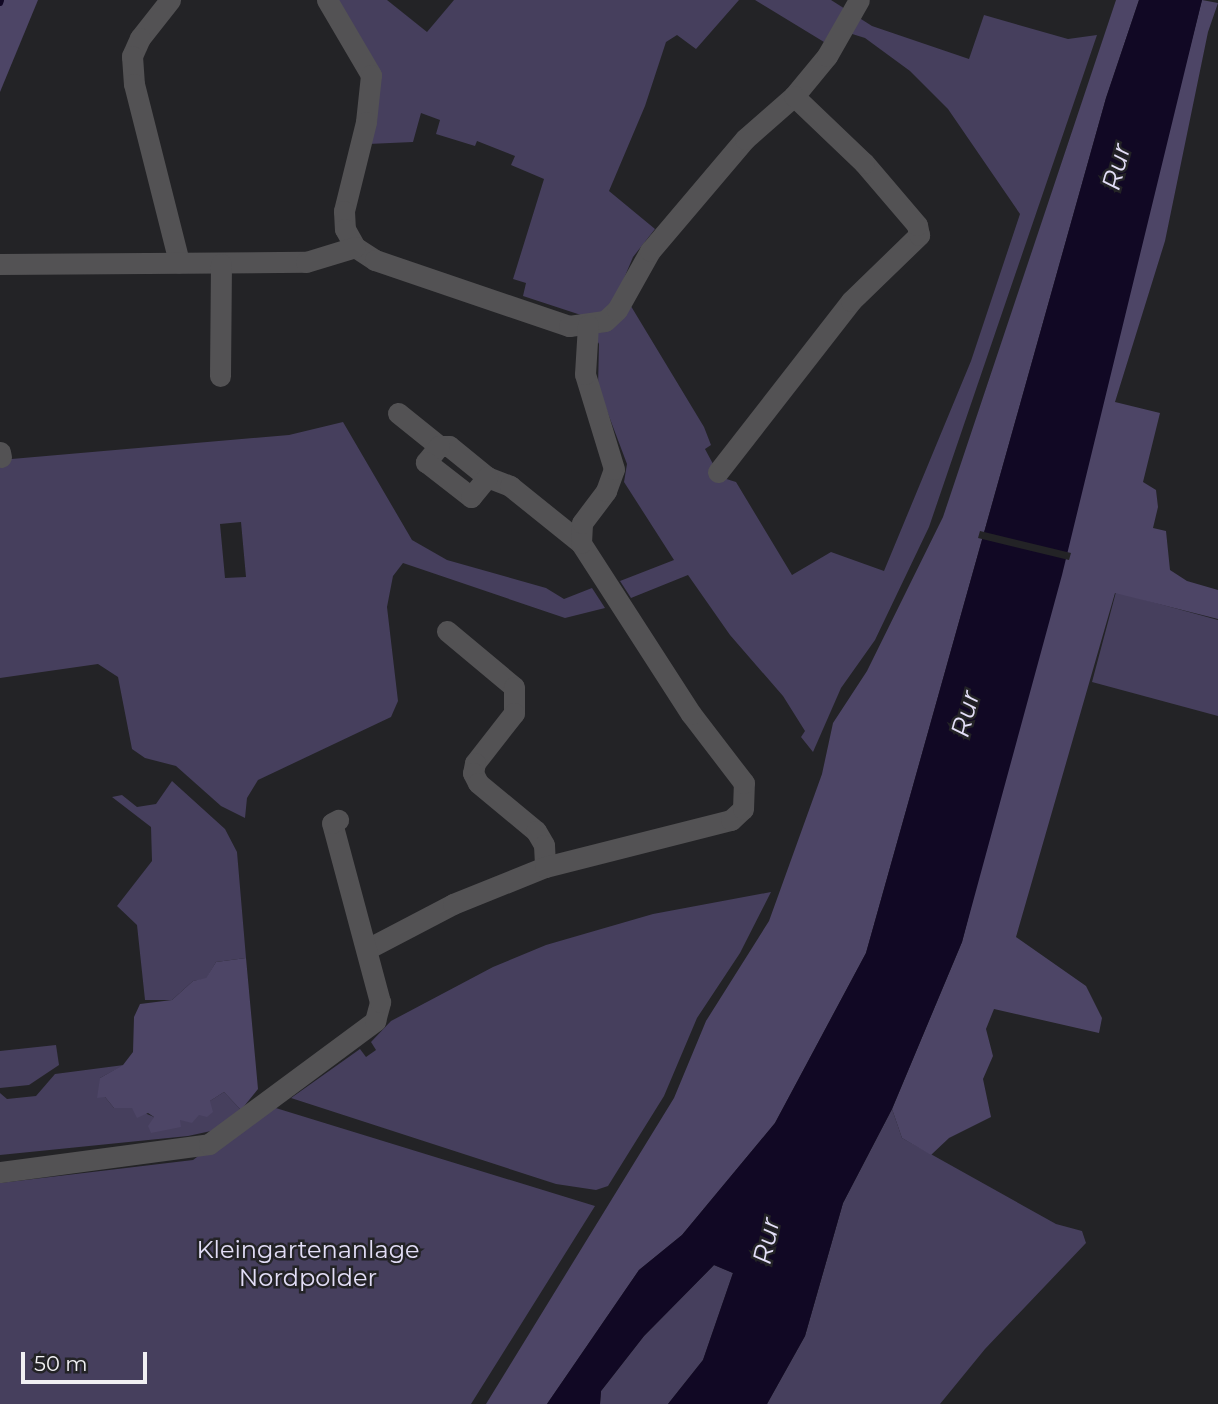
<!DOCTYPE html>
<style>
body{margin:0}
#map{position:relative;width:1218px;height:1404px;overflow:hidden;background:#232326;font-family:Montserrat,sans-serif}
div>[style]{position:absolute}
.green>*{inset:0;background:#463f5d}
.forest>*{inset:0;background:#4d4566}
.water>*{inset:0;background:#110824}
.pier>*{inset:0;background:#232326}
.stream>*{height:5px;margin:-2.5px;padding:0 2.5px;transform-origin:2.5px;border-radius:2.5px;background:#110824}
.minor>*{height:21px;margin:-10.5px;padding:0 10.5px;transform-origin:10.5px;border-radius:10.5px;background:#535254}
span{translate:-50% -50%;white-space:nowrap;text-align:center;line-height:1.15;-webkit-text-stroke:5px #232326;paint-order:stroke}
.park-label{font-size:24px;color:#e3def7}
.water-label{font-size:26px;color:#e3def7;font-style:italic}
.scale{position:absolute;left:21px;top:1352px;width:126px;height:32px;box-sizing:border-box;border:4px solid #f1f0f3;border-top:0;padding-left:9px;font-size:21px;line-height:24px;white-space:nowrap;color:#f1f0f3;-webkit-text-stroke:5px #232326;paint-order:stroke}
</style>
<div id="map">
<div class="green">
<i style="clip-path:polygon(337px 0,387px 0,427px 32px,454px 0,739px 0,696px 49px,677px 35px,666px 42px,645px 106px,609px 191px,655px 229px,633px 257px,620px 288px,704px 427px,711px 445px,705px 449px,720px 477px,736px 482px,792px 575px,831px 552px,884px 571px,971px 361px,1020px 214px,948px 109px,910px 71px,865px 38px,833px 28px,824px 42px,755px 0,831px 0,872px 26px,969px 59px,984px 15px,1068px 39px,1097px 35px,929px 527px,875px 640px,841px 688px,813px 752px,801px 737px,805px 731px,783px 696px,730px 635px,688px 575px,631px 598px,620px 581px,674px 560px,624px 482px,627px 464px,598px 387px,599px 344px,584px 316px,523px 296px,526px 283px,513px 279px,544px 179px,511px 165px,515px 156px,477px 141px,475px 146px,436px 134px,440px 120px,421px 113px,413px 142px,368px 144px,378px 93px)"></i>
<i style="clip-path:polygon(evenodd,343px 422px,412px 540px,447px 560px,546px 588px,564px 599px,592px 588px,605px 608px,565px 618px,403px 563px,393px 576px,387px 607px,398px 701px,391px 717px,258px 780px,247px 798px,245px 818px,221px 806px,176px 766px,145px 758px,132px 749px,118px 677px,98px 664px,0 678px,0 460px,289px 435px,343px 422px,241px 522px,246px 577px,225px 578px,220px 524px,241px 522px)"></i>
<i style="clip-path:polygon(1116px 592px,1218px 620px,1218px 716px,1092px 682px)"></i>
<i style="clip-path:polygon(172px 781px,225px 829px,237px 852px,246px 958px,216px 962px,206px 979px,193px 981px,172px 1000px,145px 1000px,137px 925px,117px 906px,152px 861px,151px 827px,112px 797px,122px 795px,137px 807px,156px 804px)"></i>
<i style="clip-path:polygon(771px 892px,740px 953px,697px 1018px,664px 1096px,608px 1186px,596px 1190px,556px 1184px,291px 1098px,360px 1049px,366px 1057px,376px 1050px,371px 1042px,391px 1021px,493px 967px,546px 945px,653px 914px)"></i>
<i style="clip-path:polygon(56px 1045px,59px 1065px,29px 1085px,0 1088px,0 1051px)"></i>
<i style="clip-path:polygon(124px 1065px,100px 1078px,105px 1097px,114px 1108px,133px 1108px,154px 1117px,153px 1122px,180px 1120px,224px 1092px,241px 1110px,211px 1131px,188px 1136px,0 1155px,0 1093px,7px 1099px,36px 1096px,55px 1074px)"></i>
<i style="clip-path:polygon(266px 1105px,595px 1206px,471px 1404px,0 1404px,0 1183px,193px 1160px)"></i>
<i style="clip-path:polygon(892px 1109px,902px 1138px,1056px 1224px,1082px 1231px,1086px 1243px,985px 1349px,940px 1404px,767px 1404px,805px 1336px,843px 1203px)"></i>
<i style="clip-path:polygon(714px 1265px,733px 1273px,703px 1360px,668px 1404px,600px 1404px,601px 1391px,644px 1336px)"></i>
</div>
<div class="forest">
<i style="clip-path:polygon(0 0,38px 0,0 92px)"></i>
<i style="clip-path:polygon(1116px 0,1139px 0,1106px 98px,866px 953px,775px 1123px,682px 1235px,639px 1270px,547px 1404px,486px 1404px,674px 1098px,706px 1021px,769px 921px,822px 774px,833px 723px,867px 671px,943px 517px)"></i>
<i style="clip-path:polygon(1202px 0,1218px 3px,1208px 32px,1165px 241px,1115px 402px,1160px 413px,1143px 482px,1156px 490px,1158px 507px,1153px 528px,1166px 531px,1170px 570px,1187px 581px,1218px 590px,1218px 619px,1115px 593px,1016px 937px,1086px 986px,1102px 1018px,1099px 1033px,994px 1009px,986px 1029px,993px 1056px,983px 1079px,991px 1117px,949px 1138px,931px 1155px,902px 1138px,892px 1109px,962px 942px)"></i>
<i style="clip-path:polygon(246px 958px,258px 1089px,241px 1110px,224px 1092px,210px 1101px,213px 1112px,207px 1117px,199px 1115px,192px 1123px,180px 1120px,181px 1127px,151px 1133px,148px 1126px,154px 1117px,148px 1113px,137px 1118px,132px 1108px,114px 1108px,105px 1097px,97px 1098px,100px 1078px,123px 1065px,133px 1052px,134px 1017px,140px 1004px,172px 1000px,193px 981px,206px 978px,216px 962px)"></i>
</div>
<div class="water">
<i style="clip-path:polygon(1139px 0,1202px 0,1062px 575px,962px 942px,892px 1109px,843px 1203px,805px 1336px,767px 1404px,668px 1404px,703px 1360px,733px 1273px,714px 1265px,644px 1336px,601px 1391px,600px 1404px,547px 1404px,639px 1270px,682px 1235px,775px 1123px,866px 953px,1106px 98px)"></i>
</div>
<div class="pier">
<i style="clip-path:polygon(980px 531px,1071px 553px,1069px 560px,978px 538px)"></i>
</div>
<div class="stream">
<i style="left:0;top:3px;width:3px;rotate:-72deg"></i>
</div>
<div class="minor">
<i style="left:170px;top:0;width:48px;rotate:128.3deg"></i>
<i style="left:140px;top:38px;width:20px;rotate:114deg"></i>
<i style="left:132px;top:56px;width:28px;rotate:86deg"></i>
<i style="left:134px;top:84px;width:184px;rotate:75.8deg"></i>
<i style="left:327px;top:0;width:87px;rotate:59.6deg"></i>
<i style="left:371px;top:75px;width:47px;rotate:96.1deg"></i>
<i style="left:366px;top:122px;width:92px;rotate:103.9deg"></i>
<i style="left:344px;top:211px;width:18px;rotate:87deg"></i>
<i style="left:345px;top:229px;width:21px;rotate:61deg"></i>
<i style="left:355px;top:247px;width:24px;rotate:33deg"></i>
<i style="left:375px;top:260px;width:205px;rotate:18.8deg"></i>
<i style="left:569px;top:326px;width:36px;rotate:-8deg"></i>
<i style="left:605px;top:321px;width:16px;rotate:-43deg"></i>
<i style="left:617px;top:310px;width:68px;rotate:-60.8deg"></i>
<i style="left:650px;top:251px;width:147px;rotate:-49.7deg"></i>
<i style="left:745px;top:139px;width:65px;rotate:-41.3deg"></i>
<i style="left:794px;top:96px;width:52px;rotate:-50.5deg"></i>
<i style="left:827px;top:56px;width:64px;rotate:-60.3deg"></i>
<i style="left:0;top:264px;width:306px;rotate:-0.4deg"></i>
<i style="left:306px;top:262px;width:51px;rotate:-17deg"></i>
<i style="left:220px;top:376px;width:112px;rotate:-89.5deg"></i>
<i style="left:398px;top:413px;width:53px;rotate:38.8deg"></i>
<i style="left:439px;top:446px;width:10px"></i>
<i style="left:449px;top:446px;width:49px;rotate:39.2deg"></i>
<i style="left:487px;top:477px;width:25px;rotate:21deg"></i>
<i style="left:510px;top:486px;width:91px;rotate:38.8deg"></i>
<i style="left:439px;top:446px;width:21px;rotate:129deg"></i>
<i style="left:426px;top:462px;width:57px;rotate:37.9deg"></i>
<i style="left:471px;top:497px;width:26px;rotate:-51deg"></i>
<i style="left:0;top:452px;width:5px;rotate:79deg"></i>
<i style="left:718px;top:472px;width:217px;rotate:-52.1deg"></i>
<i style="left:851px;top:301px;width:95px;rotate:-44.1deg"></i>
<i style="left:919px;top:235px;width:10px;rotate:-101deg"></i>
<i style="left:917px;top:225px;width:82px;rotate:-130.5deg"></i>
<i style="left:864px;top:163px;width:97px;rotate:-136.3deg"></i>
<i style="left:447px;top:631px;width:87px;rotate:39.9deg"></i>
<i style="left:514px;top:687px;width:26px;rotate:90deg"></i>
<i style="left:514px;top:713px;width:63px;rotate:128deg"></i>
<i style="left:475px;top:763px;width:10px;rotate:101deg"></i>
<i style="left:473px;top:773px;width:11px;rotate:63deg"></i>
<i style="left:478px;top:783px;width:75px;rotate:39.6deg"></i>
<i style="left:536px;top:831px;width:16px;rotate:60deg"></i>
<i style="left:544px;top:845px;width:22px;rotate:87deg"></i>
<i style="left:369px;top:948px;width:95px;rotate:-27.6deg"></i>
<i style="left:453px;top:904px;width:99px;rotate:-21.9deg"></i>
<i style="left:545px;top:867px;width:192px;rotate:-14.2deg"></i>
<i style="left:731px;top:820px;width:16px;rotate:-43deg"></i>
<i style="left:743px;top:809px;width:26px;rotate:-88deg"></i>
<i style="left:744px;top:783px;width:87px;rotate:-127.5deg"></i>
<i style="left:691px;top:714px;width:203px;rotate:-122.8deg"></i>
<i style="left:581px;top:543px;width:20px;rotate:-87deg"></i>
<i style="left:582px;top:523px;width:40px;rotate:-53deg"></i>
<i style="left:606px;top:491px;width:23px;rotate:-70deg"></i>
<i style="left:614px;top:469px;width:99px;rotate:-107deg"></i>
<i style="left:585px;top:374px;width:49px;rotate:-86.5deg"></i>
<i style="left:0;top:1172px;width:211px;rotate:-7.6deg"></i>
<i style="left:209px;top:1144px;width:207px;rotate:-36.5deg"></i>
<i style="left:375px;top:1021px;width:20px;rotate:-75deg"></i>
<i style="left:380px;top:1002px;width:185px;rotate:-105deg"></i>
<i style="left:332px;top:823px;width:7px;rotate:-27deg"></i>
</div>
<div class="park-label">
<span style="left:308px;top:1264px">Kleingartenanlage<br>Nordpolder</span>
</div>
<div class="water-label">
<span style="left:1117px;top:167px;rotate:-75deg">Rur</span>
<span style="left:966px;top:714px;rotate:-75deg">Rur</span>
<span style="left:767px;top:1241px;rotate:-78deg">Rur</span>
</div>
<div class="scale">50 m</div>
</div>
